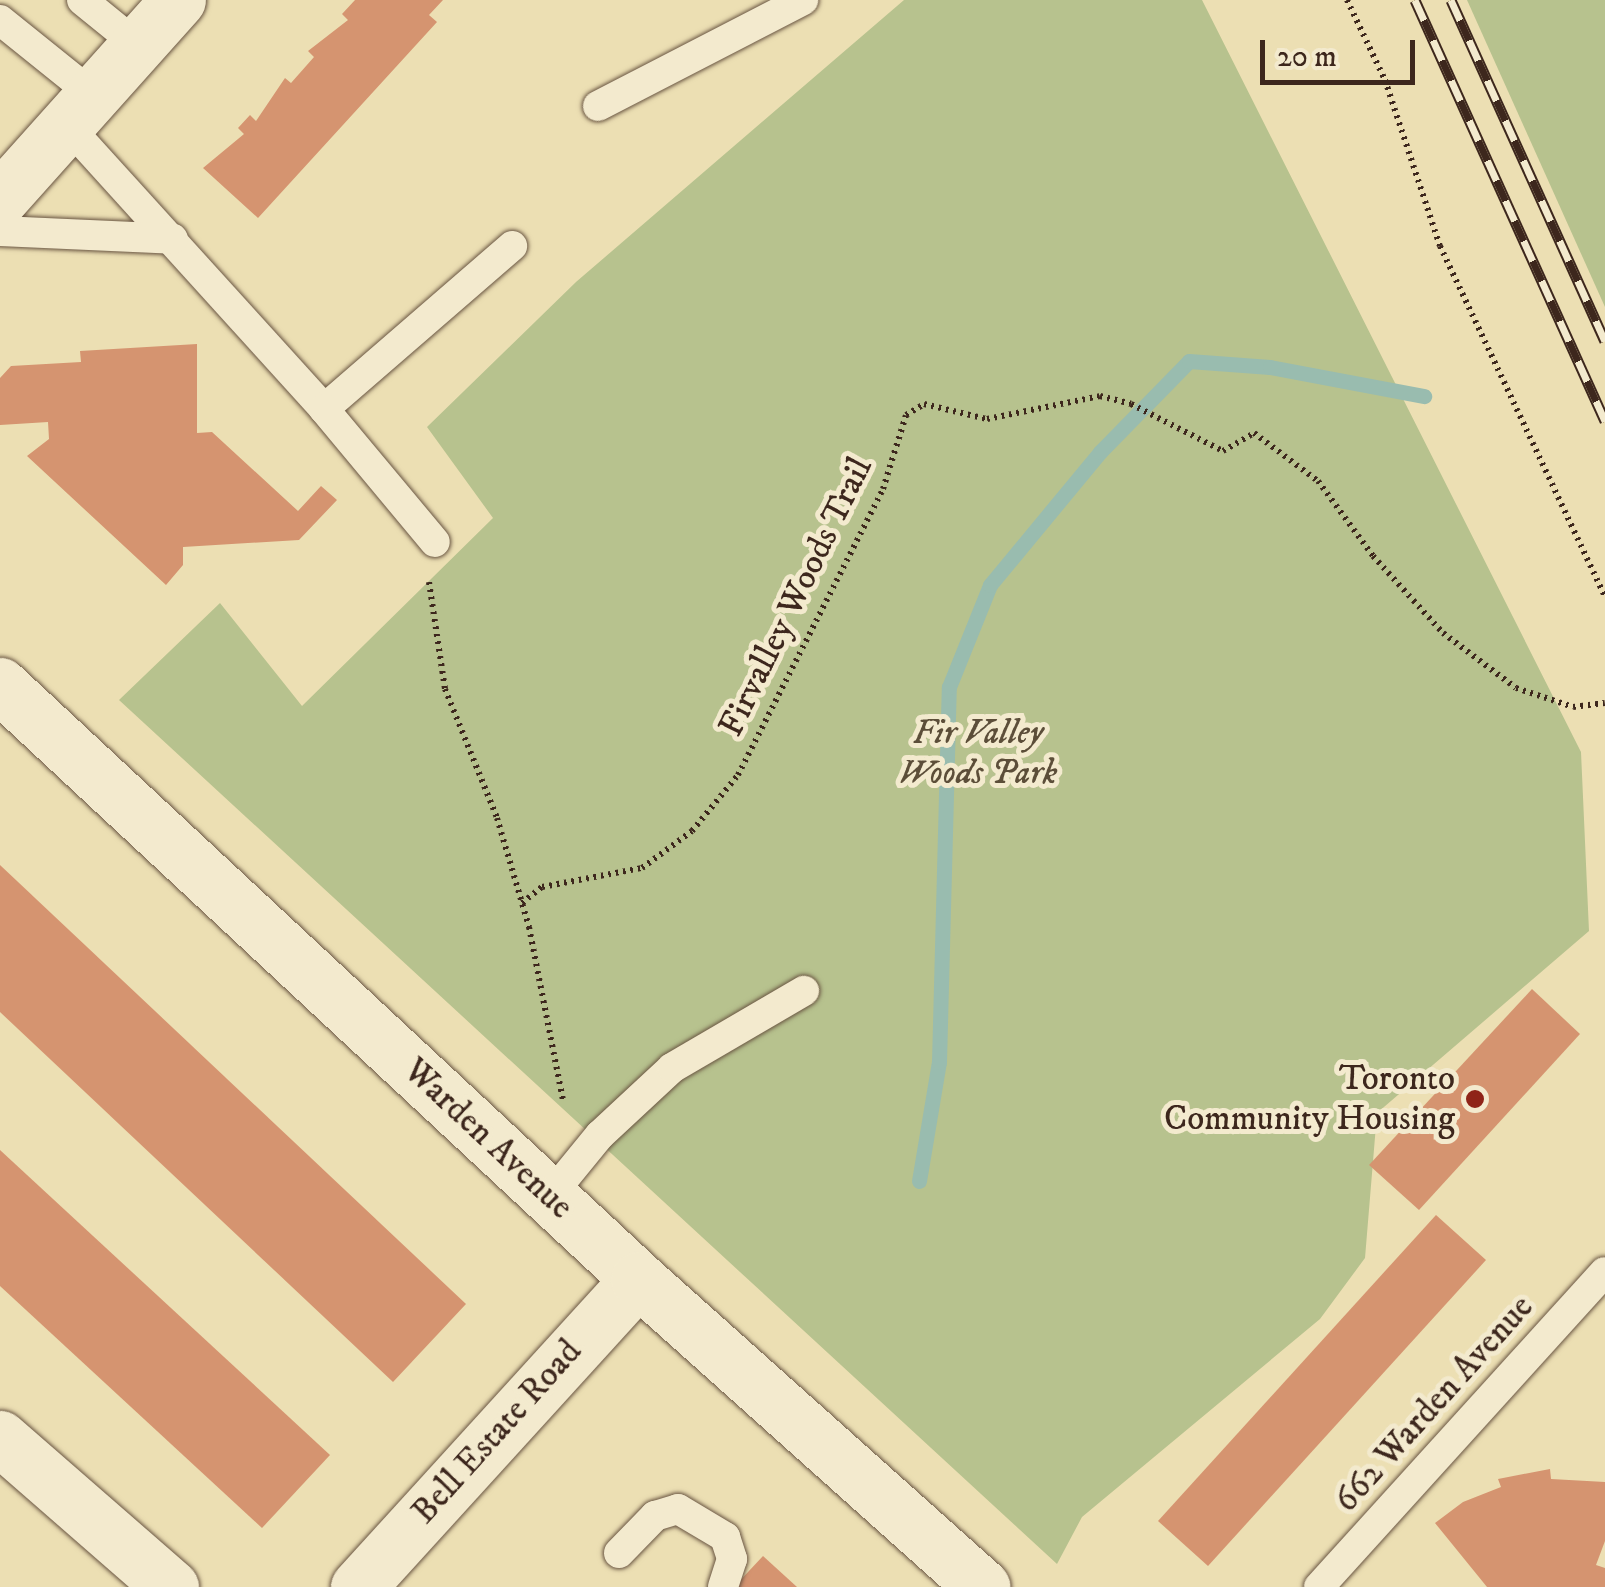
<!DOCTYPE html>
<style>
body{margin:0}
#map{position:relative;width:1605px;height:1587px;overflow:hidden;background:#ecdfb3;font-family:"IM FELL DW Pica",serif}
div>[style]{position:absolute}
.green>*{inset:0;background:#b7c28e}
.stream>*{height:15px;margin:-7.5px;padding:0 7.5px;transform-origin:7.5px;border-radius:7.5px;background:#99bcaf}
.building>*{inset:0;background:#d59470}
.path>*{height:6px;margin-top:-3px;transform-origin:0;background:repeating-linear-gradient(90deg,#3d271d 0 2.5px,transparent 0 7.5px)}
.roads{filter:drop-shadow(0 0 2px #695542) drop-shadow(0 0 2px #695542)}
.lane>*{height:30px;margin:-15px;padding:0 15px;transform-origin:15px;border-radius:15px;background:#f3eace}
.street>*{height:55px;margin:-27.5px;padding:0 27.5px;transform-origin:27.5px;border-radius:27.5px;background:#f3eace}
.secondary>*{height:55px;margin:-27.5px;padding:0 27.5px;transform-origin:27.5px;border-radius:27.5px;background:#f3eace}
.rail>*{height:11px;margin-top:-5.5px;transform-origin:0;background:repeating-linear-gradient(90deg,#f3eace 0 22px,#3d271d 0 44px);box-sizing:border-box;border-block:2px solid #3d271d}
.dots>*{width:28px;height:28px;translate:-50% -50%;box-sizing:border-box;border:5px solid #f3eace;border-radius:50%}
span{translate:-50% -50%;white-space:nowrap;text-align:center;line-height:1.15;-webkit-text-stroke:10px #f3eace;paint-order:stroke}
.street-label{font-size:35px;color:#3d271d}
.park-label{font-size:35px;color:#5c4e39;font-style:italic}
.poi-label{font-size:35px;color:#3d271d}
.right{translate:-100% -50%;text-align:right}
.scale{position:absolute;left:1260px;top:40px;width:155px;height:45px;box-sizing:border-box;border:5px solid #3d271d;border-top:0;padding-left:12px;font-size:30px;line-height:35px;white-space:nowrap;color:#3d271d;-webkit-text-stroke:8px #f3eace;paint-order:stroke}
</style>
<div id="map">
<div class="green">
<i style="clip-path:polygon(904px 0,1202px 0,1581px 752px,1589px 931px,1377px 1113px,1365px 1258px,1320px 1319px,1082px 1517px,1057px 1564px,119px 700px,220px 603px,302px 706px,493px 518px,427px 427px,576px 282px)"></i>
<i style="clip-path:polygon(1467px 0,1605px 0,1605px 307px)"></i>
</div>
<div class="stream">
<i style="left:919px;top:1181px;width:121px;rotate:-80.5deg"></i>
<i style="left:939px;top:1062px;width:375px;rotate:-88.5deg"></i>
<i style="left:949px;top:687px;width:110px;rotate:-68.1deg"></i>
<i style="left:990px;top:585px;width:173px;rotate:-50.4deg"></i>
<i style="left:1100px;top:452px;width:127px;rotate:-45.6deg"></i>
<i style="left:1189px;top:361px;width:81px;rotate:4.2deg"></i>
<i style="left:1270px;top:367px;width:157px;rotate:10.7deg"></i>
</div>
<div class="building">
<i style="clip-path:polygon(355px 0,443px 0,429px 15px,437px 22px,258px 218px,203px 168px,244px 134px,238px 128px,250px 115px,256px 121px,285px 78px,291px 83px,314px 57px,308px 51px,348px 20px,342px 14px)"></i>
<i style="clip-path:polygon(197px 344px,197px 433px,212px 432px,298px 511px,321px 486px,337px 500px,299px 540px,183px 547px,183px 565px,166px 585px,27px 456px,49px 439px,48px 422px,0 425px,0 378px,11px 366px,81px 362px,80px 351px)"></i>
<i style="clip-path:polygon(0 865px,466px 1304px,393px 1382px,0 1012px)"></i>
<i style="clip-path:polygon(1532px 989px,1580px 1034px,1419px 1210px,1369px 1165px)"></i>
<i style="clip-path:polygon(0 1150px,330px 1455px,262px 1528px,0 1286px)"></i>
<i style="clip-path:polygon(1436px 1215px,1486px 1260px,1208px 1566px,1158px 1521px)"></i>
<i style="clip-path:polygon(1550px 1469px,1551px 1479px,1605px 1482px,1605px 1541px,1596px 1565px,1605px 1568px,1605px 1587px,1487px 1587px,1435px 1523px,1463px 1502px,1501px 1487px,1498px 1479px)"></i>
<i style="clip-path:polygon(763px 1556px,797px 1587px,734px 1587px)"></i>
</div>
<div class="path">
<i style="left:1347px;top:0;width:89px;rotate:64.6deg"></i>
<i style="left:1385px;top:80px;width:175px;rotate:71.7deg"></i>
<i style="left:1440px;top:246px;width:388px;rotate:64.8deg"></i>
<i style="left:429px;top:582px;width:108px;rotate:81.5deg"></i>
<i style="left:445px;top:689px;width:139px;rotate:68deg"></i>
<i style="left:497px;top:818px;width:114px;rotate:73.6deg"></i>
<i style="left:529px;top:927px;width:177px;rotate:78.9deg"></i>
<i style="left:522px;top:903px;width:26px;rotate:-39deg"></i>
<i style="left:542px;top:887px;width:102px;rotate:-10.8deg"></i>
<i style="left:642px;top:868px;width:62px;rotate:-36.5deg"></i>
<i style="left:692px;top:831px;width:72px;rotate:-50.6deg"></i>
<i style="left:738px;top:775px;width:321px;rotate:-63.1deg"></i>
<i style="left:883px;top:489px;width:77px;rotate:-72.7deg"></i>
<i style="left:906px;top:415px;width:21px;rotate:-31deg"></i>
<i style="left:924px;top:404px;width:65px;rotate:13.4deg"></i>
<i style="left:987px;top:419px;width:115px;rotate:-11.5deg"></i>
<i style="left:1100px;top:396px;width:32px;rotate:14deg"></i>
<i style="left:1131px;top:404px;width:103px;rotate:27.1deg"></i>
<i style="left:1223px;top:451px;width:36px;rotate:-30deg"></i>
<i style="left:1254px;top:433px;width:80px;rotate:36.9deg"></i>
<i style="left:1318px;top:481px;width:93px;rotate:53.7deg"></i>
<i style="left:1373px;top:556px;width:104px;rotate:47.7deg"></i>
<i style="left:1443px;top:633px;width:91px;rotate:37deg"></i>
<i style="left:1516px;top:688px;width:60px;rotate:18.4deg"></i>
<i style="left:1573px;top:707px;width:32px;rotate:-7deg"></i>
</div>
<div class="roads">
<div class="lane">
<i style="left:82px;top:0;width:68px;rotate:39.1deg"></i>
<i style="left:0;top:20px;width:118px;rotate:38.8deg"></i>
<i style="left:598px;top:106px;width:231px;rotate:-27.3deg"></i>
<i style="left:66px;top:124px;width:384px;rotate:47.8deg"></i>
<i style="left:324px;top:409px;width:249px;rotate:-40.9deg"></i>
<i style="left:0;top:231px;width:173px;rotate:2.6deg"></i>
<i style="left:324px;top:409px;width:173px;rotate:50.2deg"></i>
<i style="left:550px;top:1196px;width:79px;rotate:-50.7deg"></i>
<i style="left:600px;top:1135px;width:98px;rotate:-42.9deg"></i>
<i style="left:672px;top:1068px;width:153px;rotate:-30.3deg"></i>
<i style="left:619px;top:1553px;width:52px;rotate:-45.8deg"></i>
<i style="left:655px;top:1516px;width:24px;rotate:-17deg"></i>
<i style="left:678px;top:1509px;width:55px;rotate:30.8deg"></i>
<i style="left:725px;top:1537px;width:23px;rotate:72deg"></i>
<i style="left:732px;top:1559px;width:29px;rotate:108deg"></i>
<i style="left:1319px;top:1587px;width:425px;rotate:-47.8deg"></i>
</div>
<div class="street">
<i style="left:0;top:199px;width:267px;rotate:-48.2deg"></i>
<i style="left:0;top:1438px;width:227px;rotate:41.1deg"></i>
<i style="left:358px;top:1587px;width:416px;rotate:-47.7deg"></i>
</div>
<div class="secondary">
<i style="left:0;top:685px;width:872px;rotate:42.95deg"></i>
<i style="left:638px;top:1279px;width:462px;rotate:41.8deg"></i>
</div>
</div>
<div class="rail">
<i style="left:1415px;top:0;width:462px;rotate:65.7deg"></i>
<i style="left:1451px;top:0;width:374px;rotate:65.7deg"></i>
</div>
<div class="dots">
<i style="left:1475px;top:1099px;background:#8f2418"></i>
</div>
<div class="street-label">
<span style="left:796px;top:597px;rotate:-64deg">Firvalley Woods Trail</span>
<span style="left:488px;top:1139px;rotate:43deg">Warden Avenue</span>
<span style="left:1434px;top:1404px;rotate:-48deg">662 Warden Avenue</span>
<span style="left:497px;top:1432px;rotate:-48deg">Bell Estate Road</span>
</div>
<div class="park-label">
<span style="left:978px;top:753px">Fir Valley<br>Woods Park</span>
</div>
<div class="poi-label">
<span class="right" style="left:1455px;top:1099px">Toronto<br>Community Housing</span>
</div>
<div class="scale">20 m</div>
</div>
